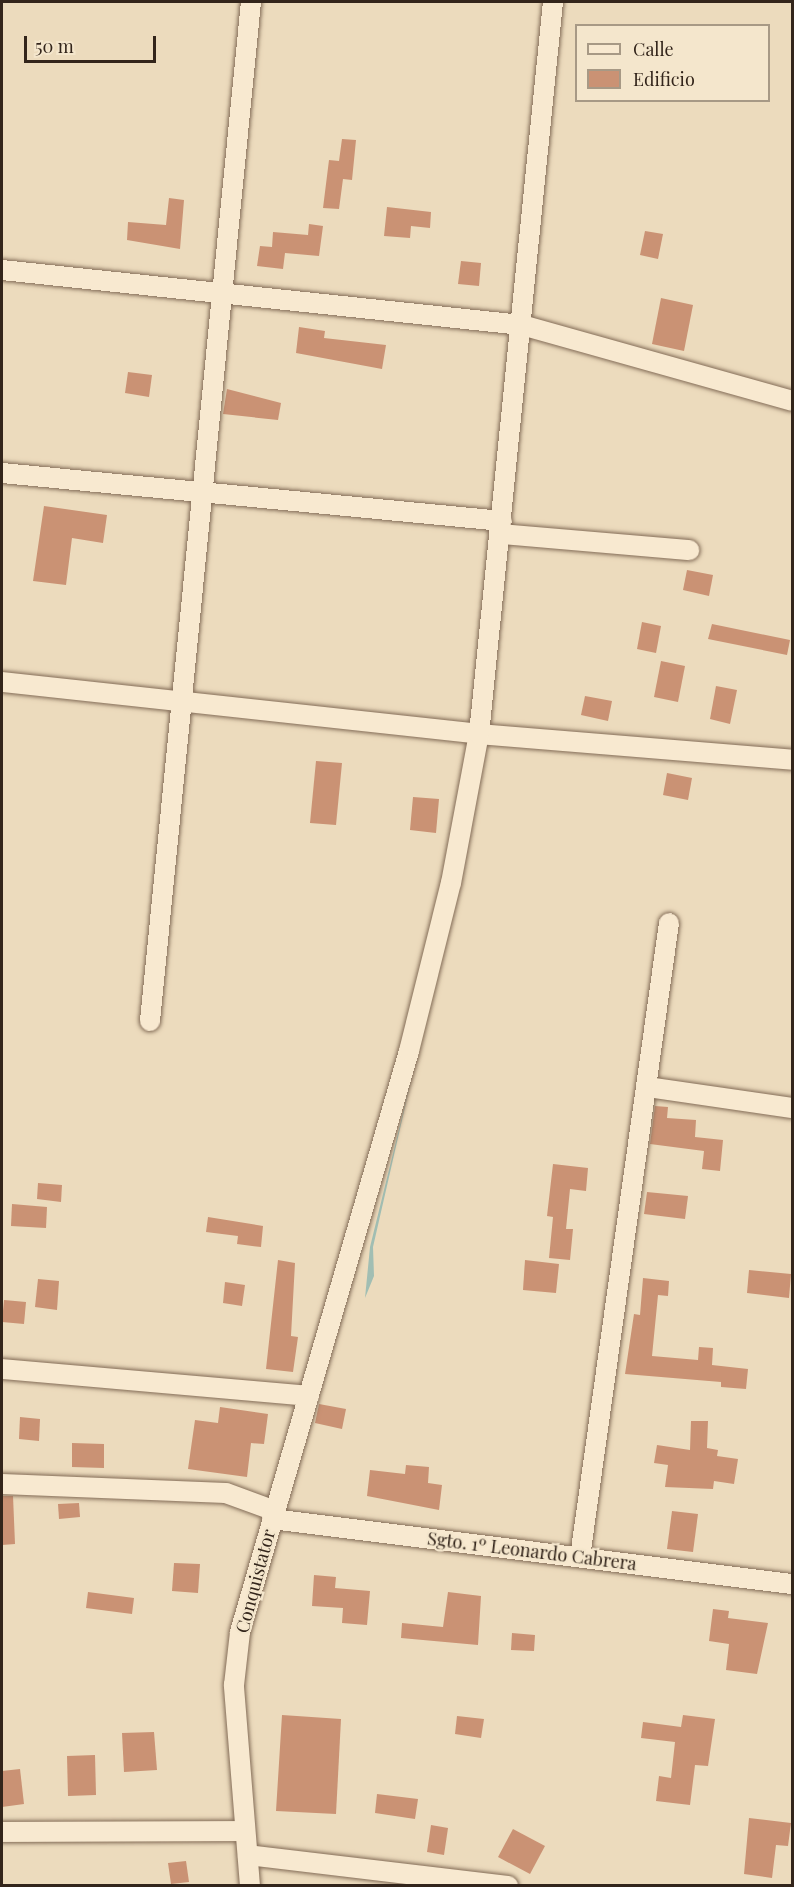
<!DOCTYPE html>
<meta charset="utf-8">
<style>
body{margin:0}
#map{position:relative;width:794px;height:1887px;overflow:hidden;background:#ecdbbd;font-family:"Playfair Display",serif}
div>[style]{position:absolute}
.water>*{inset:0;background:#a1beb3}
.building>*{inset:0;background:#ca9274}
.roads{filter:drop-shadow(0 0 2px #836c57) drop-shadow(0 0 2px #836c57)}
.minor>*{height:20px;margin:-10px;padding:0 10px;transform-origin:10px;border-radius:10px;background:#f8e9d0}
span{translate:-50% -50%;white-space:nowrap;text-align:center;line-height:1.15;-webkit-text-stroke:4.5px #f4e6cc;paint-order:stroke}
.street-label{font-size:18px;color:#33251b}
.frame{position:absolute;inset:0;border:3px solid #33251b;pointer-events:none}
.legend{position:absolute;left:575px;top:24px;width:195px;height:78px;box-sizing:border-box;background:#f4e6cc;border:2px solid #a79985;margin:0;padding:8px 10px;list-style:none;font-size:18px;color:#33251b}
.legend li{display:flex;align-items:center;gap:12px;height:30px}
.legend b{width:30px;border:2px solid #a79985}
.scale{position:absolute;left:24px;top:36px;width:132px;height:27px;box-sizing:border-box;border:3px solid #33251b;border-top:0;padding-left:8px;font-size:18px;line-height:21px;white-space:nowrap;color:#33251b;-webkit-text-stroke:4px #f4e6cc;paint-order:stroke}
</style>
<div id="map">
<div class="water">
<i style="clip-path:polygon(413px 1072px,373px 1247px,374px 1276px,365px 1298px,370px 1247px)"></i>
</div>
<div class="building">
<i style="clip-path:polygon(342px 139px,356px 140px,352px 180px,343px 179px,339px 209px,323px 208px,329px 160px,339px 161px)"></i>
<i style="clip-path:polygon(169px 198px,184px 200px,180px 249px,127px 240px,128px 222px,166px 225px)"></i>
<i style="clip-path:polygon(387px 207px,431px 212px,430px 228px,411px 226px,410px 238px,384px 236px)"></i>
<i style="clip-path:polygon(309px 224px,323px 226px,319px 256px,285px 253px,283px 269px,257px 266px,260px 246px,272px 247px,273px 232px,308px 235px)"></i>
<i style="clip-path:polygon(645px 231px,663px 234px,658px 259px,640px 255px)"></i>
<i style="clip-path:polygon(461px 261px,481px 263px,479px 286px,458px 284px)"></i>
<i style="clip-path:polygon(661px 298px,693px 305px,684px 351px,652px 344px)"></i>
<i style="clip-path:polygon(299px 327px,325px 331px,324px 338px,386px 345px,382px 369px,296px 353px)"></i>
<i style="clip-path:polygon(128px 372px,152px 375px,149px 397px,125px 393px)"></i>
<i style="clip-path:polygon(227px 389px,281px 403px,278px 420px,223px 414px)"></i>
<i style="clip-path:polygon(44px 506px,107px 515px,103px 543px,72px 538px,66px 585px,33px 581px)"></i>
<i style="clip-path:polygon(687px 570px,713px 575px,709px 596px,683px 590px)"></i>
<i style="clip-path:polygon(642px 622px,661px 626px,656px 653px,637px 649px)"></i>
<i style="clip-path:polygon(712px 624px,790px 640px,787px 655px,708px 639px)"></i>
<i style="clip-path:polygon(661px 661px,685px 666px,678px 702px,654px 697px)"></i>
<i style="clip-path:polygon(716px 686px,737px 690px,730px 724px,710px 719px)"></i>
<i style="clip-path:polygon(585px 696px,612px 701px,608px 721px,581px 715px)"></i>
<i style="clip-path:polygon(316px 761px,342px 763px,336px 825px,310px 823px)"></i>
<i style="clip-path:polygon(667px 773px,692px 778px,688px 800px,663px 795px)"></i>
<i style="clip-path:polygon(413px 797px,439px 799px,436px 833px,410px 830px)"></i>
<i style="clip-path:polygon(655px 1106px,668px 1107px,667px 1118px,696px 1120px,695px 1137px,723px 1140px,720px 1171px,702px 1169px,704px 1151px,650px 1144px)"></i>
<i style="clip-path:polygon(553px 1164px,588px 1168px,586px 1191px,570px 1189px,566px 1229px,573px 1229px,570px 1260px,549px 1258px,553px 1217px,547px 1216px)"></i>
<i style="clip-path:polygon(38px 1183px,62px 1185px,61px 1202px,37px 1199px)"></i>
<i style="clip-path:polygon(647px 1192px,688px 1196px,685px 1219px,644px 1214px)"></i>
<i style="clip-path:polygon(12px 1204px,47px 1207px,46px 1228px,11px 1226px)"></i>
<i style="clip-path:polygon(208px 1217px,263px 1226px,261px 1247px,237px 1244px,238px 1236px,206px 1232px)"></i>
<i style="clip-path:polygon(278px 1260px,295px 1263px,291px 1336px,298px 1337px,293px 1372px,266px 1369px)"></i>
<i style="clip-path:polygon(525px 1260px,559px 1264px,556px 1293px,523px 1290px)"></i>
<i style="clip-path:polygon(749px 1270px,791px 1274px,789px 1298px,747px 1293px)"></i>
<i style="clip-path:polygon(643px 1278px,669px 1281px,668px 1296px,658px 1295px,652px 1356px,698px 1360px,699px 1347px,713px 1348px,712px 1365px,748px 1369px,746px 1389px,721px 1387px,721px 1382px,625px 1374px,634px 1314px,640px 1315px)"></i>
<i style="clip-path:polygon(38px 1279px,59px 1281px,57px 1310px,35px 1307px)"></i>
<i style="clip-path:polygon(225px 1282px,245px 1285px,242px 1306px,223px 1303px)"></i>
<i style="clip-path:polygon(4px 1300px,26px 1302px,24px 1324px,2px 1322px)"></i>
<i style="clip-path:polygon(319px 1404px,346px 1409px,342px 1429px,315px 1423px)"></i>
<i style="clip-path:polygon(220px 1407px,268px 1414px,264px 1444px,251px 1443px,247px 1477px,188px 1469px,195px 1420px,218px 1423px)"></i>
<i style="clip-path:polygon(20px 1417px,40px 1419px,39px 1441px,19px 1439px)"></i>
<i style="clip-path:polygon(691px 1421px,708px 1421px,707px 1448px,718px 1450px,717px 1456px,738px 1459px,734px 1484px,714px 1481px,713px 1489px,665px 1487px,668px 1465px,654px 1463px,657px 1445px,690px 1450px)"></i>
<i style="clip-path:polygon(72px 1443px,104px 1444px,104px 1468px,72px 1467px)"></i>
<i style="clip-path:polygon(406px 1465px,429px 1467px,428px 1483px,442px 1485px,439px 1510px,367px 1496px,370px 1470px,405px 1474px)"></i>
<i style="clip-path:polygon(2px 1496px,13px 1496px,15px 1544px,2px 1545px)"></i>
<i style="clip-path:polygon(79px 1503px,80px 1517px,59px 1519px,58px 1504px)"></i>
<i style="clip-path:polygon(672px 1511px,698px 1514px,693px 1552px,667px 1549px)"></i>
<i style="clip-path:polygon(174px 1563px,200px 1564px,198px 1593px,172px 1591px)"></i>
<i style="clip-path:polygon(314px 1575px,336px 1577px,335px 1588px,370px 1591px,367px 1625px,342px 1623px,343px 1608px,312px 1606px)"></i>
<i style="clip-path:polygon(88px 1592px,134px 1598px,132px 1614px,86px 1608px)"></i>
<i style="clip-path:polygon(448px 1592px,481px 1596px,478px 1645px,401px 1638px,402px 1623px,443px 1627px)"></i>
<i style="clip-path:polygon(713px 1609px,729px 1611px,728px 1618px,768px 1623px,757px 1674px,726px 1670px,729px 1644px,709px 1641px)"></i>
<i style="clip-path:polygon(512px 1633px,535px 1635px,534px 1651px,511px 1650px)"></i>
<i style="clip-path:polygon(282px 1715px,341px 1719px,336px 1814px,276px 1811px)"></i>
<i style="clip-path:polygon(683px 1715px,715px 1719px,708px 1766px,695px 1765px,690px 1805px,656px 1801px,659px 1776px,671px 1778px,675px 1742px,641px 1738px,643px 1722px,681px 1727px)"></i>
<i style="clip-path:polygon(457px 1716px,484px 1719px,481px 1738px,455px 1734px)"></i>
<i style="clip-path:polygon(154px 1732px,157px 1770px,124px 1772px,122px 1733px)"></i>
<i style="clip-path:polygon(95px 1755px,96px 1795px,68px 1796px,67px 1756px)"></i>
<i style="clip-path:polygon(20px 1769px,24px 1804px,2px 1807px,2px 1771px)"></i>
<i style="clip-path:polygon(377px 1794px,418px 1799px,415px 1819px,375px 1813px)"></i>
<i style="clip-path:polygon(749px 1818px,791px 1823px,788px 1846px,776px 1845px,772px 1878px,744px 1874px)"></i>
<i style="clip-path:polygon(431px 1825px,448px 1828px,444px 1855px,427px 1852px)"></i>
<i style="clip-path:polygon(513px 1829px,545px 1846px,530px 1874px,498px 1857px)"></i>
<i style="clip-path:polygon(186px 1861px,189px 1882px,171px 1884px,168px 1863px)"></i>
</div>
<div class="roads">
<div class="minor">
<i style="left:2px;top:270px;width:523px;rotate:6.04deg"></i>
<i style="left:522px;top:325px;width:280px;rotate:15.7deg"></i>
<i style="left:2px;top:473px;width:502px;rotate:5.48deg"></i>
<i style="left:501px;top:534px;width:189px;rotate:4.9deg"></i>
<i style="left:2px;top:682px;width:480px;rotate:6.2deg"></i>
<i style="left:479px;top:734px;width:314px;rotate:4.7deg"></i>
<i style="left:150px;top:1021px;width:1024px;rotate:-84.34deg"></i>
<i style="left:648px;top:1087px;width:146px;rotate:8.3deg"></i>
<i style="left:2px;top:1369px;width:308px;rotate:5deg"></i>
<i style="left:2px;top:1484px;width:224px;rotate:2.3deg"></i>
<i style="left:226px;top:1493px;width:52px;rotate:20.2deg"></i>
<i style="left:272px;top:1519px;width:524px;rotate:7.13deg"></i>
<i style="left:580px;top:1557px;width:640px;rotate:-82.01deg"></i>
<i style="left:2px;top:1832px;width:242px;rotate:-0.2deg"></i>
<i style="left:248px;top:1855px;width:262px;rotate:6.8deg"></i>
<i style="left:250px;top:1886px;width:202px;rotate:-94.6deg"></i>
<i style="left:234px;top:1685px;width:53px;rotate:-83.5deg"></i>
<i style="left:240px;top:1632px;width:605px;rotate:-73.78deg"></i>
<i style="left:409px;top:1051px;width:173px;rotate:-76deg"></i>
<i style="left:451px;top:883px;width:152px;rotate:-79.4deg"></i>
<i style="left:479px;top:734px;width:736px;rotate:-84.23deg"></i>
</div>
</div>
<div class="street-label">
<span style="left:532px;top:1551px;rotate:7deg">Sgto. 1º Leonardo Cabrera</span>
<span style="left:255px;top:1581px;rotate:-75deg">Conquistator</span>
</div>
<div class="frame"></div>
<ul class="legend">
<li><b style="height:8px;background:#f8e9d0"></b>Calle</li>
<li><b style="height:16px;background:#ca9274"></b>Edificio</li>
</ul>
<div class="scale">50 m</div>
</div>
